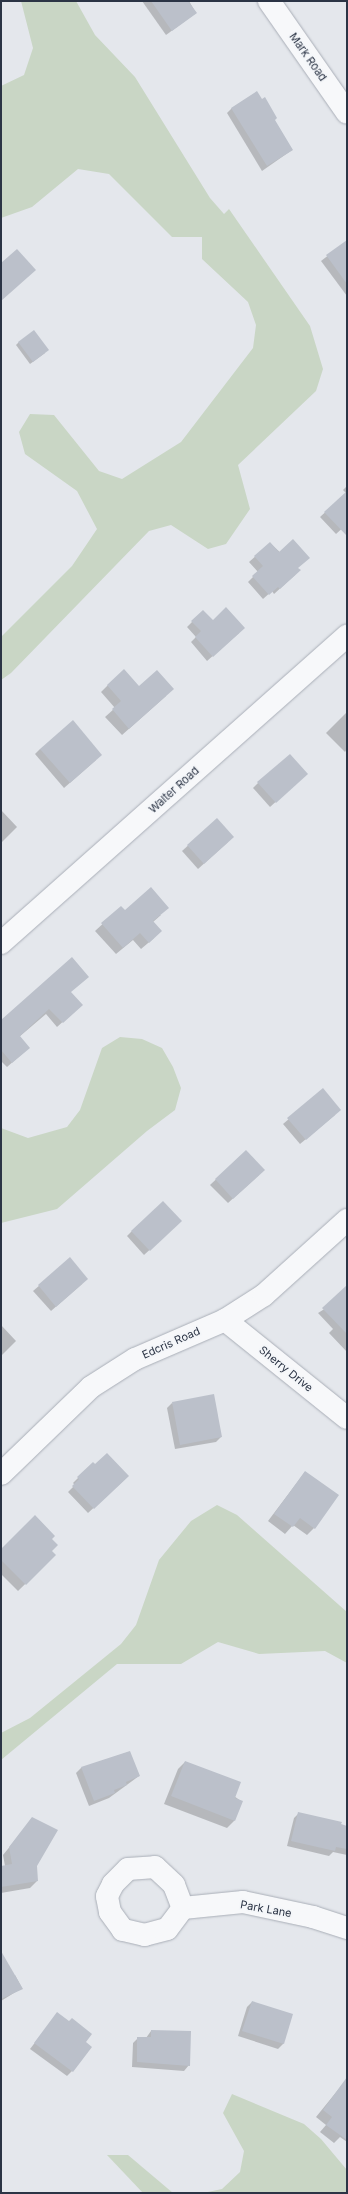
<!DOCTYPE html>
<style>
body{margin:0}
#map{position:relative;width:348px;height:2194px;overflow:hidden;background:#e4e7ec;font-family:Inter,sans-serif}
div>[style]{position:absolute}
.green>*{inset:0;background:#c9d6c5}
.shadow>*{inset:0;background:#0003}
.building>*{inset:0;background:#bbc0ca}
.roads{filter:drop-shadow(0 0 1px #a9aeb7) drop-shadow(0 0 1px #a9aeb7)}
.minor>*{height:22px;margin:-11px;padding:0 11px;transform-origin:11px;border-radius:11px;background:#f7f8fa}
span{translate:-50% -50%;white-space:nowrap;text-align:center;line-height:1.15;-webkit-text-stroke:3.5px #f4f6f9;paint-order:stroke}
.street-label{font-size:11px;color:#2b3445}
.frame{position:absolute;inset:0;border:2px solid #2b3445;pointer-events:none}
</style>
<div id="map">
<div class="green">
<i style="clip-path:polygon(21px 1px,76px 1px,95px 35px,135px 77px,210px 198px,224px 214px,229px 209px,310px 326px,323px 369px,316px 391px,238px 465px,250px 509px,226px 544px,208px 549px,171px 525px,149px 531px,11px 673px,1px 680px,1px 637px,72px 566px,97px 529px,77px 491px,25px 454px,19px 432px,30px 414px,54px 415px,99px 471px,122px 479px,181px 442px,253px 348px,256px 325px,248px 302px,202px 259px,202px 237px,172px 237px,109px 174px,78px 169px,32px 207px,1px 218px,1px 86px,24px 75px,33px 48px)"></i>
<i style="clip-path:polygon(120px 1037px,142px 1039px,162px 1048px,173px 1067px,181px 1088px,175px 1110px,147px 1131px,57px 1209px,1px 1223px,1px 1128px,28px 1138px,67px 1127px,80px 1110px,102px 1048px)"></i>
<i style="clip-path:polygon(217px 1505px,237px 1515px,347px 1612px,347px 1663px,325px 1651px,259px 1654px,218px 1642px,181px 1664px,117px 1664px,1px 1760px,1px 1733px,30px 1718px,121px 1644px,136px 1625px,159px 1560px,191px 1521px)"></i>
<i style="clip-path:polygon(232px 2094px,304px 2124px,321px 2139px,347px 2170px,347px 2193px,203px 2193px,222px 2189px,240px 2172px,244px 2151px,223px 2113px)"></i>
<i style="clip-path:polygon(107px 2155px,128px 2155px,173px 2193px,143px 2193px)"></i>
</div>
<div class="shadow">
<i style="clip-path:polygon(142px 1px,189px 1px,196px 13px,166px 35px)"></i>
<i style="clip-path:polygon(232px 108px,274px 120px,292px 150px,262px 171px,227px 113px)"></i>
<i style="clip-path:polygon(347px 241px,347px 296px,321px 261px)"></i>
<i style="clip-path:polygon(19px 342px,45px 353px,30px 364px,16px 345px)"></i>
<i style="clip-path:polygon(347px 486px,347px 524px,336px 534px,320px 517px,346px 493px,343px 490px)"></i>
<i style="clip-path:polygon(270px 543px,297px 568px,295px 575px,274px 594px,272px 591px,263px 599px,248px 582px,258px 572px,249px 562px)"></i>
<i style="clip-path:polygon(212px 621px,239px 633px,207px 661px,191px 642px,196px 637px,187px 627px,192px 622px)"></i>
<i style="clip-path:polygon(108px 685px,139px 687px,166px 696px,122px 735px,105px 717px,115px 708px,101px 692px)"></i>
<i style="clip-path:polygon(347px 712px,347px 749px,345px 752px,326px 733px)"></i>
<i style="clip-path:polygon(40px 749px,96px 760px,64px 788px,35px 754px)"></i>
<i style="clip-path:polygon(301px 779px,270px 807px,253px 788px,258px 783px)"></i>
<i style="clip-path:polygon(1px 810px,17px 827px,1px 843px)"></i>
<i style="clip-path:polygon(217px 819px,228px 842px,198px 869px,182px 851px)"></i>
<i style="clip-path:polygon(121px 907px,125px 912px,161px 915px,153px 922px,154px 938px,141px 949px,133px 940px,116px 954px,95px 931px)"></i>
<i style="clip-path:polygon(70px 993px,76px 1010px,57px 1027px,46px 1014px,19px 1037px,23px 1053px,7px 1067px,1px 1061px,1px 1021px)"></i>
<i style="clip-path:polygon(323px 1090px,335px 1115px,300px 1144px,283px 1124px)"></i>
<i style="clip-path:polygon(246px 1151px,259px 1175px,228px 1203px,210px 1185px)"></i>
<i style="clip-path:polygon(181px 1221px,144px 1255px,127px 1236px,132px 1231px)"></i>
<i style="clip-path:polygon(70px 1259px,82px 1284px,51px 1311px,33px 1291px)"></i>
<i style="clip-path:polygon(347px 1295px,347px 1352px,329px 1333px,333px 1329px,318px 1313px)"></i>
<i style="clip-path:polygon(1px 1325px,16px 1341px,1px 1356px)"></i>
<i style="clip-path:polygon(172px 1403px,221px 1437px,216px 1442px,175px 1449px,167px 1408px)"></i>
<i style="clip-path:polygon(93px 1463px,123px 1481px,88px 1513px,68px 1492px,75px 1485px,73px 1483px)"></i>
<i style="clip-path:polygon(305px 1472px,314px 1528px,307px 1535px,293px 1525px,285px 1534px,268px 1521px)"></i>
<i style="clip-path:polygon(51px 1539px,51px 1551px,55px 1555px,18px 1591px,1px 1574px,1px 1550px)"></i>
<i style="clip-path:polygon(129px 1752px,139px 1776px,109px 1798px,89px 1806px,76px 1773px,81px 1768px)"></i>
<i style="clip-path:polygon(185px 1762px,241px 1801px,234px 1821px,227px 1828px,164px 1804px,178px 1769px)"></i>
<i style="clip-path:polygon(299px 1813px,347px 1827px,347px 1855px,333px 1852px,329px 1856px,287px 1846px,294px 1818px)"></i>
<i style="clip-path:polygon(33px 1818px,37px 1881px,30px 1888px,1px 1893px,1px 1867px,5px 1866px,3px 1855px)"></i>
<i style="clip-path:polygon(1px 1961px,13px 1976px,15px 1975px,22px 1988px,1px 2001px)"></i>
<i style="clip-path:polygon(252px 2002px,292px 2015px,283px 2044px,278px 2049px,238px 2036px,247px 2007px)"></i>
<i style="clip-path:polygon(57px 2014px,85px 2042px,72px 2071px,67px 2076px,30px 2049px)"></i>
<i style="clip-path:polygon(151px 2031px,189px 2065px,184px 2071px,132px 2067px,133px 2043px,138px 2038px,146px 2038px)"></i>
<i style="clip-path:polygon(346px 2080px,347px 2142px,340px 2137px,334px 2143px,320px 2132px,326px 2125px,316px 2117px)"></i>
</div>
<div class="building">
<i style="clip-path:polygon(151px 1px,188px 1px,197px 13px,172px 31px)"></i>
<i style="clip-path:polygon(257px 91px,262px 99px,265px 97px,277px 118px,275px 120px,293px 150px,267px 166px,231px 108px)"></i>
<i style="clip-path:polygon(347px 240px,347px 284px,326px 255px)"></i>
<i style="clip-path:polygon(17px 249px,36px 270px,1px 301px,1px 263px)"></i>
<i style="clip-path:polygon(34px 330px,49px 350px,33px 362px,18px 342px)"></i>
<i style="clip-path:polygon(347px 491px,347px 536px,324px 512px)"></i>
<i style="clip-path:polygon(293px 539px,310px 558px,298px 568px,301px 570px,280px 589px,278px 587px,269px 595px,252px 576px,263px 566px,254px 556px,270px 542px,279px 552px)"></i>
<i style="clip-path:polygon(226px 607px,245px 628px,213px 657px,195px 637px,201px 631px,191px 621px,203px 610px,213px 620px)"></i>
<i style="clip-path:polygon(124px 669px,139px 686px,157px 670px,174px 689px,129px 729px,112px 709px,121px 701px,107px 685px)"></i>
<i style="clip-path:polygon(73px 720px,102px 755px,70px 783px,40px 749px)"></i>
<i style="clip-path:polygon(290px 754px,308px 774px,276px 803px,257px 782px)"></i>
<i style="clip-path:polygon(217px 818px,234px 837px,204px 864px,187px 845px)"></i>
<i style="clip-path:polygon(151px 887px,169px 908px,153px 921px,162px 931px,149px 943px,140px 933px,123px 948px,101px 923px,121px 906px,125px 910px)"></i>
<i style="clip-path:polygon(72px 957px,89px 977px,71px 992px,83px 1005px,63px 1023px,49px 1009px,20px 1036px,30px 1048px,12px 1063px,1px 1050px,1px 1020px)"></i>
<i style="clip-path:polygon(323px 1088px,341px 1110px,306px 1140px,287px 1118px)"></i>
<i style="clip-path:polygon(246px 1150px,265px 1170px,233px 1199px,215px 1179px)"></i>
<i style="clip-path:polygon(163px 1201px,182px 1221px,150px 1251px,131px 1231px)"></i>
<i style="clip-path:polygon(70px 1257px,88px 1279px,56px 1307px,38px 1285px)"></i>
<i style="clip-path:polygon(347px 1285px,347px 1334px,322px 1308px)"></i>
<i style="clip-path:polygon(214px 1394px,222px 1437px,180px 1445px,172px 1402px)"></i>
<i style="clip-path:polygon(107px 1453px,129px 1476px,94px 1509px,72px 1486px,79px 1479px,77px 1477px,93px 1462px,95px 1464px)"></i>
<i style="clip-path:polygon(305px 1471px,339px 1495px,315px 1529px,300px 1518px,293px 1527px,274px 1514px)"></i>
<i style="clip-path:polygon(35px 1515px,55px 1536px,52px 1539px,58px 1545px,52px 1551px,56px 1555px,26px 1585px,1px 1560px,1px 1549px)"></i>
<i style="clip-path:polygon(130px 1751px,140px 1776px,126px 1782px,127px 1785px,114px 1790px,115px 1793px,94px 1801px,81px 1767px)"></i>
<i style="clip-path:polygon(185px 1761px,241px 1782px,235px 1798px,243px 1801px,235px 1821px,171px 1796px)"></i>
<i style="clip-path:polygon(298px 1812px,342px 1822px,341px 1824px,347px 1826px,347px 1849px,336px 1847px,335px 1851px,291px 1841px)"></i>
<i style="clip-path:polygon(32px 1817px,58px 1830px,37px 1866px,38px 1881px,1px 1887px,1px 1866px,12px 1864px,9px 1847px)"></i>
<i style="clip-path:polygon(1px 1951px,23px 1989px,1px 1999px)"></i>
<i style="clip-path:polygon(252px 2001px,293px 2014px,284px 2044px,242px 2031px)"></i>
<i style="clip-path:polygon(57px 2012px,69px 2021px,72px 2018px,92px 2034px,86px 2042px,92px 2047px,73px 2072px,34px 2043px)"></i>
<i style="clip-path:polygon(151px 2030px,191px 2031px,190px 2066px,137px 2062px,137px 2037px,151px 2037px)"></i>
<i style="clip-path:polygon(347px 2077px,347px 2140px,326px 2125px,332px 2117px,323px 2110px)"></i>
</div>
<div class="roads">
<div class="minor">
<i style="left:269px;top:1px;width:136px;rotate:55.1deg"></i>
<i style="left:1px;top:943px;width:463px;rotate:-41.6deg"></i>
<i style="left:225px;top:1320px;width:156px;rotate:38.8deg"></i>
<i style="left:1px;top:1474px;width:125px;rotate:-44deg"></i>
<i style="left:91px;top:1387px;width:52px;rotate:-32.5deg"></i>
<i style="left:135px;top:1359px;width:98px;rotate:-23.4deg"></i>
<i style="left:225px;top:1320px;width:46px;rotate:-32.7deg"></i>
<i style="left:264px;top:1295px;width:112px;rotate:-42.1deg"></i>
<i style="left:155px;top:1867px;width:26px;rotate:43deg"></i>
<i style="left:174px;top:1885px;width:25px;rotate:69deg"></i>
<i style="left:183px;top:1908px;width:26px;rotate:127deg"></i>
<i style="left:167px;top:1929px;width:23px;rotate:165deg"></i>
<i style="left:145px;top:1935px;width:23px;rotate:-167deg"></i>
<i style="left:123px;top:1930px;width:22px;rotate:-126deg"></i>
<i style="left:110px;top:1912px;width:16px;rotate:-101deg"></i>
<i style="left:107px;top:1896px;width:13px;rotate:-63deg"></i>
<i style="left:113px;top:1884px;width:21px;rotate:-45deg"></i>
<i style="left:128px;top:1869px;width:27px;rotate:-4deg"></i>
<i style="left:183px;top:1908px;width:60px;rotate:-5.7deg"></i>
<i style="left:243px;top:1902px;width:72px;rotate:12.1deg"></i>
<i style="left:313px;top:1917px;width:36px;rotate:18deg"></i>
</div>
</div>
<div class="street-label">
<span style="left:308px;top:57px;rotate:55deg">Mark Road</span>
<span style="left:174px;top:790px;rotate:-42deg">Walter Road</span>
<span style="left:171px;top:1343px;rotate:-24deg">Edcris Road</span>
<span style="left:286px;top:1369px;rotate:39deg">Sherry Drive</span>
<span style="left:266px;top:1909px;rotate:10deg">Park Lane</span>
</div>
<div class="frame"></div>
</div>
